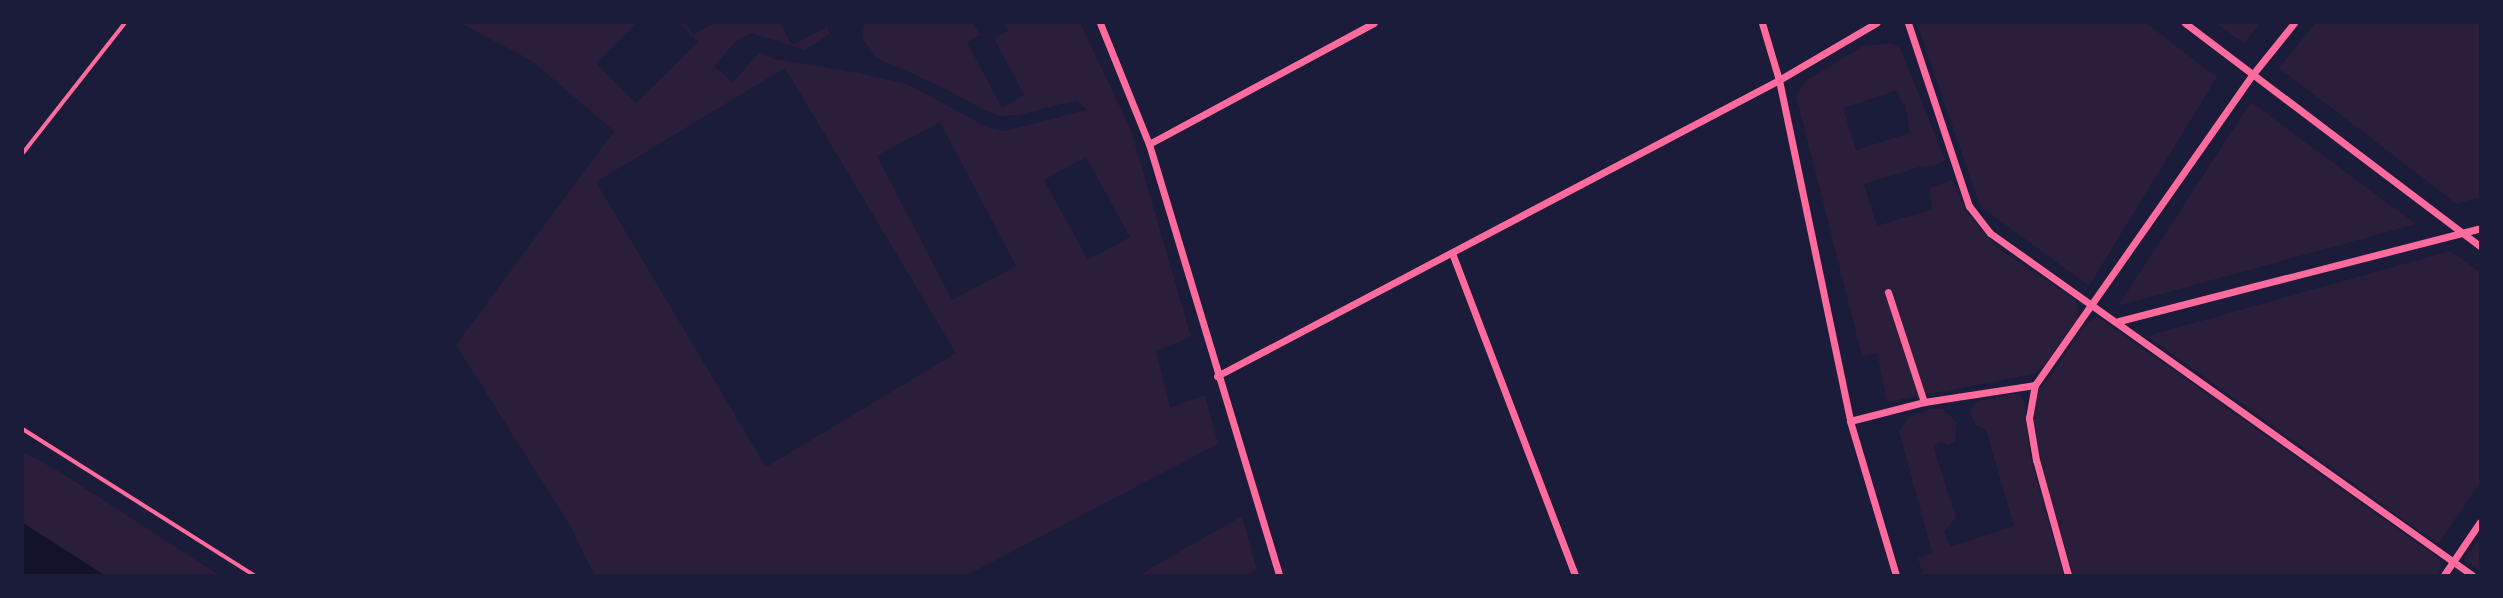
<!DOCTYPE html>
<style>
body{margin:0}
#map{position:relative;width:2503px;height:598px;overflow:hidden;background:#1b1b3a;font-family:"Source Sans 3",sans-serif}
div>[style]{position:absolute}
.green>*{inset:0;background:#2a1e3b}
.water>*{inset:0;background:#12122b}
.path>*{height:3.5px;margin:-1.75px;padding:0 1.75px;transform-origin:1.75px;border-radius:1.75px;background:#ff6b9d}
.minor>*{height:7px;margin:-3.5px;padding:0 3.5px;transform-origin:3.5px;border-radius:3.5px;background:#ff6b9d}
span{translate:-50% -50%;white-space:nowrap;text-align:center;line-height:1.15;-webkit-text-stroke:6px #1b1b3a;paint-order:stroke}
.frame{position:absolute;inset:0;border:24px solid #1b1b3a;pointer-events:none}
</style>
<div id="map">
<div class="green">
<i style="clip-path:polygon(evenodd,460px 23px,636px 23px,596px 63px,636px 103px,698px 42px,679px 23px,686px 23px,693px 35px,714px 23px,780px 23px,792px 45px,827px 27px,830px 34px,804px 50px,752px 33px,737px 40px,714px 66px,733px 82px,760px 52px,774px 59px,859px 73px,909px 85px,989px 128px,1005px 131px,1086px 110px,1077px 100px,1019px 115px,1000px 116px,984px 110px,940px 86px,877px 58px,862px 38px,864px 23px,973px 23px,980px 35px,967px 42px,1002px 108px,1024px 95px,994px 38px,1008px 31px,1004px 23px,1080px 23px,1131px 130px,1191px 337px,1156px 351px,1170px 408px,1205px 395px,1218px 444px,967px 575px,594px 575px,571px 527px,456px 345px,614px 131px,532px 61px,460px 23px,785px 68px,956px 353px,766px 467px,596px 182px,785px 68px,460px 23px,940px 122px,1016px 266px,952px 300px,877px 156px,940px 122px,460px 23px,1086px 157px,1130px 237px,1088px 260px,1044px 180px,1086px 157px)"></i>
<i style="clip-path:polygon(1917px 23px,2146px 23px,2217px 77px,2089px 286px,1980px 206px)"></i>
<i style="clip-path:polygon(2215px 23px,2261px 23px,2244px 43px)"></i>
<i style="clip-path:polygon(2315px 23px,2480px 23px,2480px 197px,2457px 204px,2279px 68px)"></i>
<i style="clip-path:polygon(evenodd,1892px 43px,1900px 48px,1945px 160px,1937px 165px,1919px 167px,1864px 184px,1877px 226px,1932px 209px,1929px 188px,1952px 180px,1966px 211px,1999px 249px,2076px 300px,2079px 317px,2044px 366px,2034px 374px,1887px 402px,1877px 353px,1862px 356px,1796px 95px,1807px 80px,1863px 46px,1892px 43px,1897px 90px,1902px 104px,1905px 103px,1910px 133px,1856px 150px,1843px 108px,1897px 90px)"></i>
<i style="clip-path:polygon(2251px 102px,2416px 224px,2118px 306px)"></i>
<i style="clip-path:polygon(2450px 251px,2480px 272px,2480px 483px,2438px 544px,2147px 336px)"></i>
<i style="clip-path:polygon(2098px 317px,2434px 555px,2440px 559px,2441px 567px,2438px 575px,2073px 575px,2041px 464px,2033px 416px,2035px 397px,2088px 322px)"></i>
<i style="clip-path:polygon(2019px 393px,2025px 402px,2030px 457px,2064px 575px,1923px 575px,1918px 558px,1932px 552px,1899px 431px,1908px 418px,1930px 409px,1942px 409px,1957px 422px,1955px 441px,1949px 445px,1941px 442px,1933px 446px,1956px 518px,1944px 531px,1950px 547px,2014px 526px,1986px 430px,1975px 425px,1970px 412px,1976px 401px)"></i>
<i style="clip-path:polygon(23px 452px,60px 472px,219px 575px,104px 575px,23px 523px)"></i>
<i style="clip-path:polygon(1242px 516px,1257px 570px,1248px 575px,1139px 575px)"></i>
<i style="clip-path:polygon(2480px 538px,2480px 571px,2464px 560px)"></i>
</div>
<div class="water">
<i style="clip-path:polygon(23px 523px,104px 575px,23px 575px)"></i>
</div>
<div class="path">
<i style="left:23px;top:153px;width:165px;rotate:-51.9deg"></i>
<i style="left:23px;top:429px;width:273px;rotate:32.3deg"></i>
</div>
<div class="minor">
<i style="left:1100px;top:23px;width:131px;rotate:68deg"></i>
<i style="left:1149px;top:144px;width:450px;rotate:73.2deg"></i>
<i style="left:1762px;top:23px;width:59px;rotate:73.4deg"></i>
<i style="left:1779px;top:80px;width:348px;rotate:78.2deg"></i>
<i style="left:1850px;top:421px;width:161px;rotate:73.4deg"></i>
<i style="left:1908px;top:23px;width:193px;rotate:71.6deg"></i>
<i style="left:1969px;top:206px;width:34px;rotate:52deg"></i>
<i style="left:1990px;top:233px;width:591px;rotate:35.36deg"></i>
<i style="left:2185px;top:23px;width:370px;rotate:37.1deg"></i>
<i style="left:1149px;top:144px;width:255px;rotate:-28.3deg"></i>
<i style="left:1452px;top:253px;width:345px;rotate:69.1deg"></i>
<i style="left:1888px;top:292px;width:116px;rotate:71.9deg"></i>
<i style="left:2119px;top:321px;width:373px;rotate:-14.4deg"></i>
<i style="left:1217px;top:376px;width:635px;rotate:-27.78deg"></i>
<i style="left:1779px;top:80px;width:113px;rotate:-30.4deg"></i>
<i style="left:1850px;top:421px;width:76px;rotate:-14.4deg"></i>
<i style="left:1924px;top:402px;width:112px;rotate:-8.7deg"></i>
<i style="left:2068px;top:575px;width:119px;rotate:-105.5deg"></i>
<i style="left:2036px;top:460px;width:43px;rotate:-99.5deg"></i>
<i style="left:2029px;top:418px;width:34px;rotate:-80deg"></i>
<i style="left:2035px;top:385px;width:380px;rotate:-55deg"></i>
<i style="left:2253px;top:74px;width:65px;rotate:-51.2deg"></i>
<i style="left:2444px;top:575px;width:64px;rotate:-55.8deg"></i>
</div>
<div class="frame"></div>
</div>
